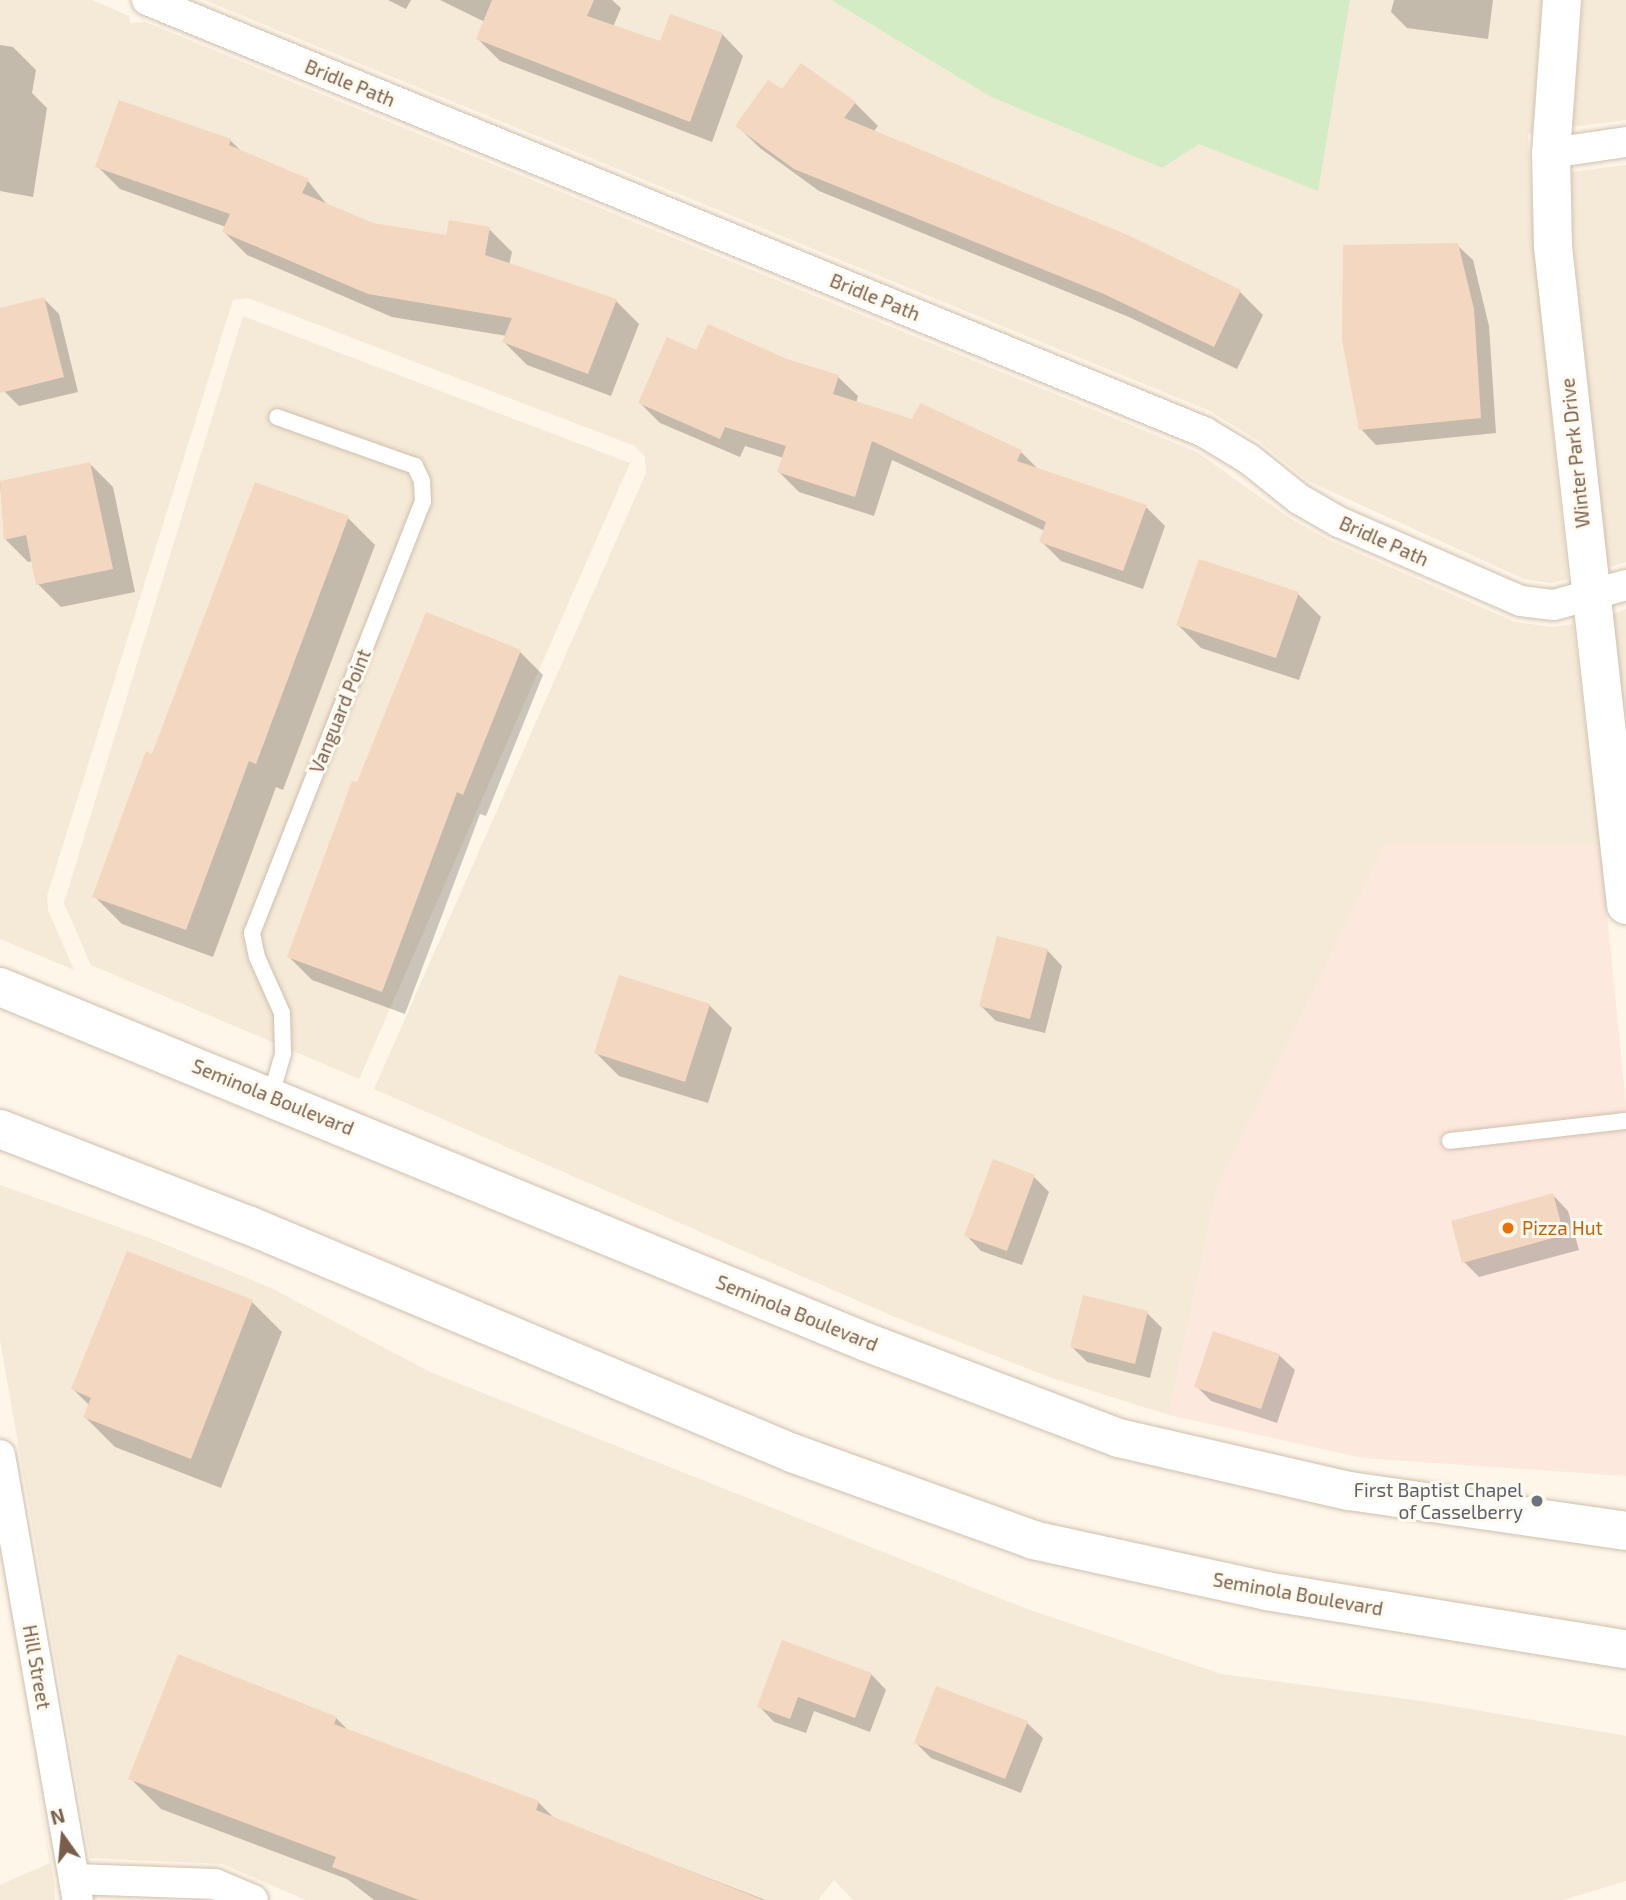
<!DOCTYPE html>
<style>
body{margin:0}
#map{position:relative;width:1626px;height:1900px;overflow:hidden;background:#fdf6e9;font-family:"Exo 2",sans-serif}
div>[style]{position:absolute}
.residential>*{inset:0;background:#f5e9d7}
.commercial>*{inset:0;background:#fde8dd}
.green>*{inset:0;background:#d4ecc6}
.shadow>*{inset:0;background:#0003}
.building>*{inset:0;background:#f4d7c0}
.roads{filter:drop-shadow(0 0 2px #d0bfad) drop-shadow(0 0 2px #d0bfad)}
.lane>*{height:16px;margin:-8px;padding:0 8px;transform-origin:8px;border-radius:8px;background:#fff}
.street>*{height:30px;margin:-15px;padding:0 15px;transform-origin:15px;border-radius:15px;background:#fff}
.secondary>*{height:38px;margin:-19px;padding:0 19px;transform-origin:19px;border-radius:19px;background:#fff}
.dots>*{width:19px;height:19px;translate:-50% -50%;box-sizing:border-box;border:4px solid #fffaf0;border-radius:50%}
span{translate:-50% -50%;white-space:nowrap;text-align:center;line-height:1.15;-webkit-text-stroke:6px #fffaf0;paint-order:stroke}
.street-label{font-size:19px;color:#795e4b}
.food-label{font-size:19px;color:#c56008}
.left{translate:0 -50%;text-align:left}
.worship-label{font-size:19px;color:#5b616d}
.right{translate:-100% -50%;text-align:right}
.north{position:absolute;left:28px;top:1802px;width:70px;height:70px;-webkit-text-stroke:5px #fffaf0;paint-order:stroke;rotate:345deg;font-size:19px;font-weight:700;line-height:28px;text-align:center;color:#795e4b}
.north::after{content:'';display:block;margin:auto;width:24px;height:32px;background:#795e4b;clip-path:polygon(50% 0,100% 100%,50% 72%,0 100%)}
</style>
<div id="map">
<div class="residential">
<i style="clip-path:polygon(0 0,92px 0,129px 16px,130px 23px,145px 22px,1197px 452px,1291px 519px,1331px 541px,1515px 622px,1553px 627px,1573px 624px,1600px 846px,1386px 844px,1218px 1184px,1169px 1415px,1055px 1379px,895px 1317px,374px 1089px,646px 473px,645px 457px,635px 446px,248px 298px,233px 300px,47px 896px,48px 910px,74px 970px,0 939px)"></i>
<i style="clip-path:polygon(204px 0,831px 0,991px 97px,1162px 168px,1283px 0,1542px 0,1532px 133px,1528px 134px,1534px 248px,1568px 579px,1551px 583px,1524px 579px,1308px 481px,1260px 442px,1210px 411px)"></i>
<i style="clip-path:polygon(1583px 0,1626px 0,1626px 120px,1573px 127px)"></i>
<i style="clip-path:polygon(1626px 165px,1626px 562px,1607px 568px,1574px 247px,1571px 172px)"></i>
<i style="clip-path:polygon(243px 316px,630px 463px,359px 1079px,91px 965px,64px 903px)"></i>
<i style="clip-path:polygon(1626px 609px,1626px 731px,1612px 615px)"></i>
<i style="clip-path:polygon(0 1185px,152px 1239px,271px 1288px,430px 1372px,1027px 1609px,1221px 1674px,1429px 1702px,1626px 1736px,1626px 1881px,1563px 1900px,853px 1900px,834px 1880px,818px 1900px,306px 1900px,222px 1864px,90px 1858px,0 1340px)"></i>
<i style="clip-path:polygon(29px 1740px,54px 1881px,55px 1900px,0 1900px,0 1885px,50px 1863px)"></i>
</div>
<div class="commercial">
<i style="clip-path:polygon(1386px 843px,1600px 846px,1626px 1105px,1626px 1476px,1363px 1458px,1169px 1415px,1218px 1184px)"></i>
</div>
<div class="green">
<i style="clip-path:polygon(831px 0,1350px 0,1318px 191px,1199px 144px,1162px 168px,991px 97px)"></i>
</div>
<div class="shadow">
<i style="clip-path:polygon(388px 0,411px 0,406px 9px)"></i>
<i style="clip-path:polygon(440px 0,612px 0,621px 8px,613px 27px,661px 43px,722px 34px,743px 56px,712px 142px,500px 61px,478px 39px,485px 22px)"></i>
<i style="clip-path:polygon(1394px 0,1493px 0,1488px 39px,1407px 28px,1391px 12px)"></i>
<i style="clip-path:polygon(0 45px,13px 47px,36px 70px,32px 93px,47px 108px,33px 197px,0 191px)"></i>
<i style="clip-path:polygon(782px 91px,855px 103px,878px 126px,873px 132px,1129px 238px,1240px 292px,1263px 315px,1237px 369px,1129px 317px,819px 191px,760px 148px,737px 126px)"></i>
<i style="clip-path:polygon(230px 140px,242px 152px,308px 181px,329px 207px,372px 225px,448px 237px,489px 229px,512px 252px,509px 265px,616px 301px,639px 324px,611px 396px,527px 365px,504px 342px,507px 336px,392px 317px,247px 255px,224px 232px,226px 227px,120px 189px,97px 166px)"></i>
<i style="clip-path:polygon(1457px 245px,1473px 260px,1489px 326px,1496px 433px,1376px 445px,1361px 429px)"></i>
<i style="clip-path:polygon(44px 299px,59px 314px,78px 392px,19px 406px,4px 391px,0 375px,0 310px)"></i>
<i style="clip-path:polygon(697px 352px,787px 361px,838px 377px,858px 396px,856px 403px,1021px 452px,1039px 470px,1146px 507px,1165px 526px,1143px 589px,1061px 561px,1041px 541px,1045px 531px,892px 460px,874px 516px,799px 492px,779px 472px,784px 458px,745px 446px,740px 457px,660px 423px,640px 403px)"></i>
<i style="clip-path:polygon(90px 464px,113px 487px,135px 592px,61px 607px,38px 584px,33px 561px,28px 562px,5px 539px,0 483px)"></i>
<i style="clip-path:polygon(348px 518px,375px 545px,283px 790px,276px 787px,213px 957px,122px 924px,94px 896px,153px 756px)"></i>
<i style="clip-path:polygon(1298px 594px,1321px 617px,1299px 680px,1201px 648px,1178px 625px)"></i>
<i style="clip-path:polygon(427px 614px,520px 652px,543px 675px,486px 816px,480px 814px,405px 1014px,312px 980px,289px 957px)"></i>
<i style="clip-path:polygon(1047px 950px,1062px 966px,1045px 1033px,996px 1021px,981px 1006px)"></i>
<i style="clip-path:polygon(709px 1005px,732px 1028px,708px 1103px,619px 1076px,596px 1053px)"></i>
<i style="clip-path:polygon(1034px 1177px,1049px 1192px,1022px 1265px,981px 1251px,966px 1235px)"></i>
<i style="clip-path:polygon(1553px 1195px,1568px 1211px,1579px 1250px,1479px 1277px,1464px 1262px)"></i>
<i style="clip-path:polygon(252px 1302px,282px 1332px,221px 1488px,115px 1447px,85px 1417px,90px 1406px,73px 1389px)"></i>
<i style="clip-path:polygon(1147px 1313px,1162px 1328px,1150px 1378px,1087px 1362px,1072px 1347px)"></i>
<i style="clip-path:polygon(1279px 1355px,1295px 1370px,1277px 1423px,1211px 1401px,1196px 1386px)"></i>
<i style="clip-path:polygon(871px 1674px,886px 1690px,870px 1732px,814px 1711px,806px 1733px,774px 1722px,759px 1706px)"></i>
<i style="clip-path:polygon(937px 1688px,1027px 1723px,1043px 1738px,1021px 1793px,931px 1758px,916px 1743px)"></i>
<i style="clip-path:polygon(336px 1718px,350px 1732px,538px 1802px,555px 1819px,765px 1900px,374px 1900px,347px 1879px,161px 1809px,131px 1779px)"></i>
</div>
<div class="building">
<i style="clip-path:polygon(492px 0,594px 0,587px 16px,660px 41px,670px 14px,723px 33px,690px 122px,476px 39px)"></i>
<i style="clip-path:polygon(801px 63px,856px 102px,844px 118px,1130px 236px,1241px 290px,1214px 347px,1104px 294px,794px 169px,735px 126px,768px 80px,782px 89px)"></i>
<i style="clip-path:polygon(119px 100px,231px 139px,229px 145px,309px 179px,302px 193px,373px 223px,446px 235px,449px 220px,490px 227px,485px 255px,617px 299px,588px 374px,502px 342px,512px 318px,368px 294px,222px 232px,230px 214px,95px 167px)"></i>
<i style="clip-path:polygon(1458px 243px,1474px 309px,1481px 418px,1359px 430px,1342px 340px,1343px 245px)"></i>
<i style="clip-path:polygon(44px 297px,64px 377px,0 393px,0 308px)"></i>
<i style="clip-path:polygon(708px 324px,787px 359px,839px 375px,833px 394px,912px 419px,920px 403px,1022px 450px,1017px 461px,1147px 505px,1123px 571px,1039px 542px,1046px 522px,872px 441px,855px 497px,777px 472px,786px 446px,725px 427px,720px 439px,638px 403px,667px 337px,696px 350px)"></i>
<i style="clip-path:polygon(90px 462px,113px 569px,36px 585px,26px 535px,4px 540px,0 481px)"></i>
<i style="clip-path:polygon(255px 482px,349px 516px,256px 764px,249px 761px,186px 930px,92px 897px,146px 751px,152px 754px)"></i>
<i style="clip-path:polygon(1199px 559px,1299px 592px,1276px 658px,1176px 625px)"></i>
<i style="clip-path:polygon(426px 612px,521px 650px,463px 795px,457px 792px,382px 992px,287px 957px,352px 781px,357px 782px)"></i>
<i style="clip-path:polygon(997px 936px,1048px 949px,1030px 1019px,979px 1006px)"></i>
<i style="clip-path:polygon(619px 975px,710px 1004px,685px 1082px,594px 1053px)"></i>
<i style="clip-path:polygon(993px 1159px,1035px 1175px,1007px 1251px,964px 1236px)"></i>
<i style="clip-path:polygon(1553px 1193px,1564px 1235px,1462px 1263px,1451px 1221px)"></i>
<i style="clip-path:polygon(127px 1251px,253px 1300px,191px 1459px,83px 1417px,91px 1398px,71px 1389px)"></i>
<i style="clip-path:polygon(1083px 1295px,1148px 1311px,1135px 1364px,1070px 1347px)"></i>
<i style="clip-path:polygon(1213px 1331px,1280px 1354px,1261px 1409px,1194px 1387px)"></i>
<i style="clip-path:polygon(782px 1640px,872px 1673px,855px 1718px,798px 1697px,790px 1719px,757px 1707px)"></i>
<i style="clip-path:polygon(178px 1654px,337px 1717px,334px 1724px,539px 1801px,536px 1810px,763px 1900px,419px 1900px,332px 1867px,336px 1857px,128px 1779px)"></i>
<i style="clip-path:polygon(936px 1686px,1028px 1721px,1005px 1779px,914px 1743px)"></i>
</div>
<div class="roads">
<div class="lane">
<i style="left:271px;top:1095px;width:43px;rotate:-73.7deg"></i>
<i style="left:283px;top:1054px;width:41px;rotate:-91.4deg"></i>
<i style="left:282px;top:1013px;width:61px;rotate:-114.1deg"></i>
<i style="left:257px;top:957px;width:25px;rotate:-102deg"></i>
<i style="left:252px;top:933px;width:464px;rotate:-68.4deg"></i>
<i style="left:423px;top:502px;width:21px;rotate:-93deg"></i>
<i style="left:422px;top:481px;width:17px;rotate:-115deg"></i>
<i style="left:415px;top:466px;width:146px;rotate:-160.5deg"></i>
<i style="left:1450px;top:1141px;width:177px;rotate:-6.5deg"></i>
</div>
<div class="street">
<i style="left:147px;top:0;width:1142px;rotate:22.23deg"></i>
<i style="left:1204px;top:432px;width:52px;rotate:31deg"></i>
<i style="left:1249px;top:459px;width:64px;rotate:38.7deg"></i>
<i style="left:1299px;top:499px;width:46px;rotate:29.9deg"></i>
<i style="left:1339px;top:522px;width:198px;rotate:23.5deg"></i>
<i style="left:1521px;top:601px;width:33px;rotate:7deg"></i>
<i style="left:1554px;top:605px;width:75px;rotate:-15.5deg"></i>
<i style="left:1551px;top:153px;width:76px;rotate:-8.3deg"></i>
<i style="left:0;top:1455px;width:452px;rotate:80.1deg"></i>
<i style="left:74px;top:1879px;width:141px;rotate:2deg"></i>
<i style="left:215px;top:1884px;width:41px;rotate:22.8deg"></i>
</div>
<div class="secondary">
<i style="left:1562px;top:0;width:153px;rotate:94.1deg"></i>
<i style="left:1551px;top:153px;width:94px;rotate:88.8deg"></i>
<i style="left:1553px;top:247px;width:662px;rotate:83.67deg"></i>
<i style="left:0;top:987px;width:936px;rotate:22.29deg"></i>
<i style="left:866px;top:1342px;width:271px;rotate:20.8deg"></i>
<i style="left:1119px;top:1438px;width:236px;rotate:13deg"></i>
<i style="left:1349px;top:1491px;width:280px;rotate:8.2deg"></i>
<i style="left:0;top:1129px;width:266px;rotate:21.2deg"></i>
<i style="left:248px;top:1225px;width:590px;rotate:22.74deg"></i>
<i style="left:792px;top:1453px;width:256px;rotate:19.8deg"></i>
<i style="left:1033px;top:1540px;width:239px;rotate:12.3deg"></i>
<i style="left:1266px;top:1591px;width:365px;rotate:9.2deg"></i>
</div>
</div>
<div class="dots">
<i style="left:1508px;top:1228px;background:#e8710a"></i>
<i style="left:1537px;top:1501px;background:#6b7280"></i>
</div>
<div class="street-label">
<span style="left:350px;top:83px;rotate:22deg">Bridle Path</span>
<span style="left:875px;top:297px;rotate:22deg">Bridle Path</span>
<span style="left:1575px;top:453px;rotate:-96deg">Winter Park Drive</span>
<span style="left:1384px;top:541px;rotate:24deg">Bridle Path</span>
<span style="left:340px;top:711px;rotate:-68deg">Vanguard Point</span>
<span style="left:273px;top:1097px;rotate:22deg">Seminola Boulevard</span>
<span style="left:797px;top:1313px;rotate:22deg">Seminola Boulevard</span>
<span style="left:1298px;top:1594px;rotate:10deg">Seminola Boulevard</span>
<span style="left:37px;top:1667px;rotate:80deg">Hill Street</span>
</div>
<div class="food-label">
<span class="left" style="left:1522px;top:1228px">Pizza Hut</span>
</div>
<div class="worship-label">
<span class="right" style="left:1523px;top:1501px">First Baptist Chapel<br>of Casselberry</span>
</div>
<div class="north">N</div>
</div>
